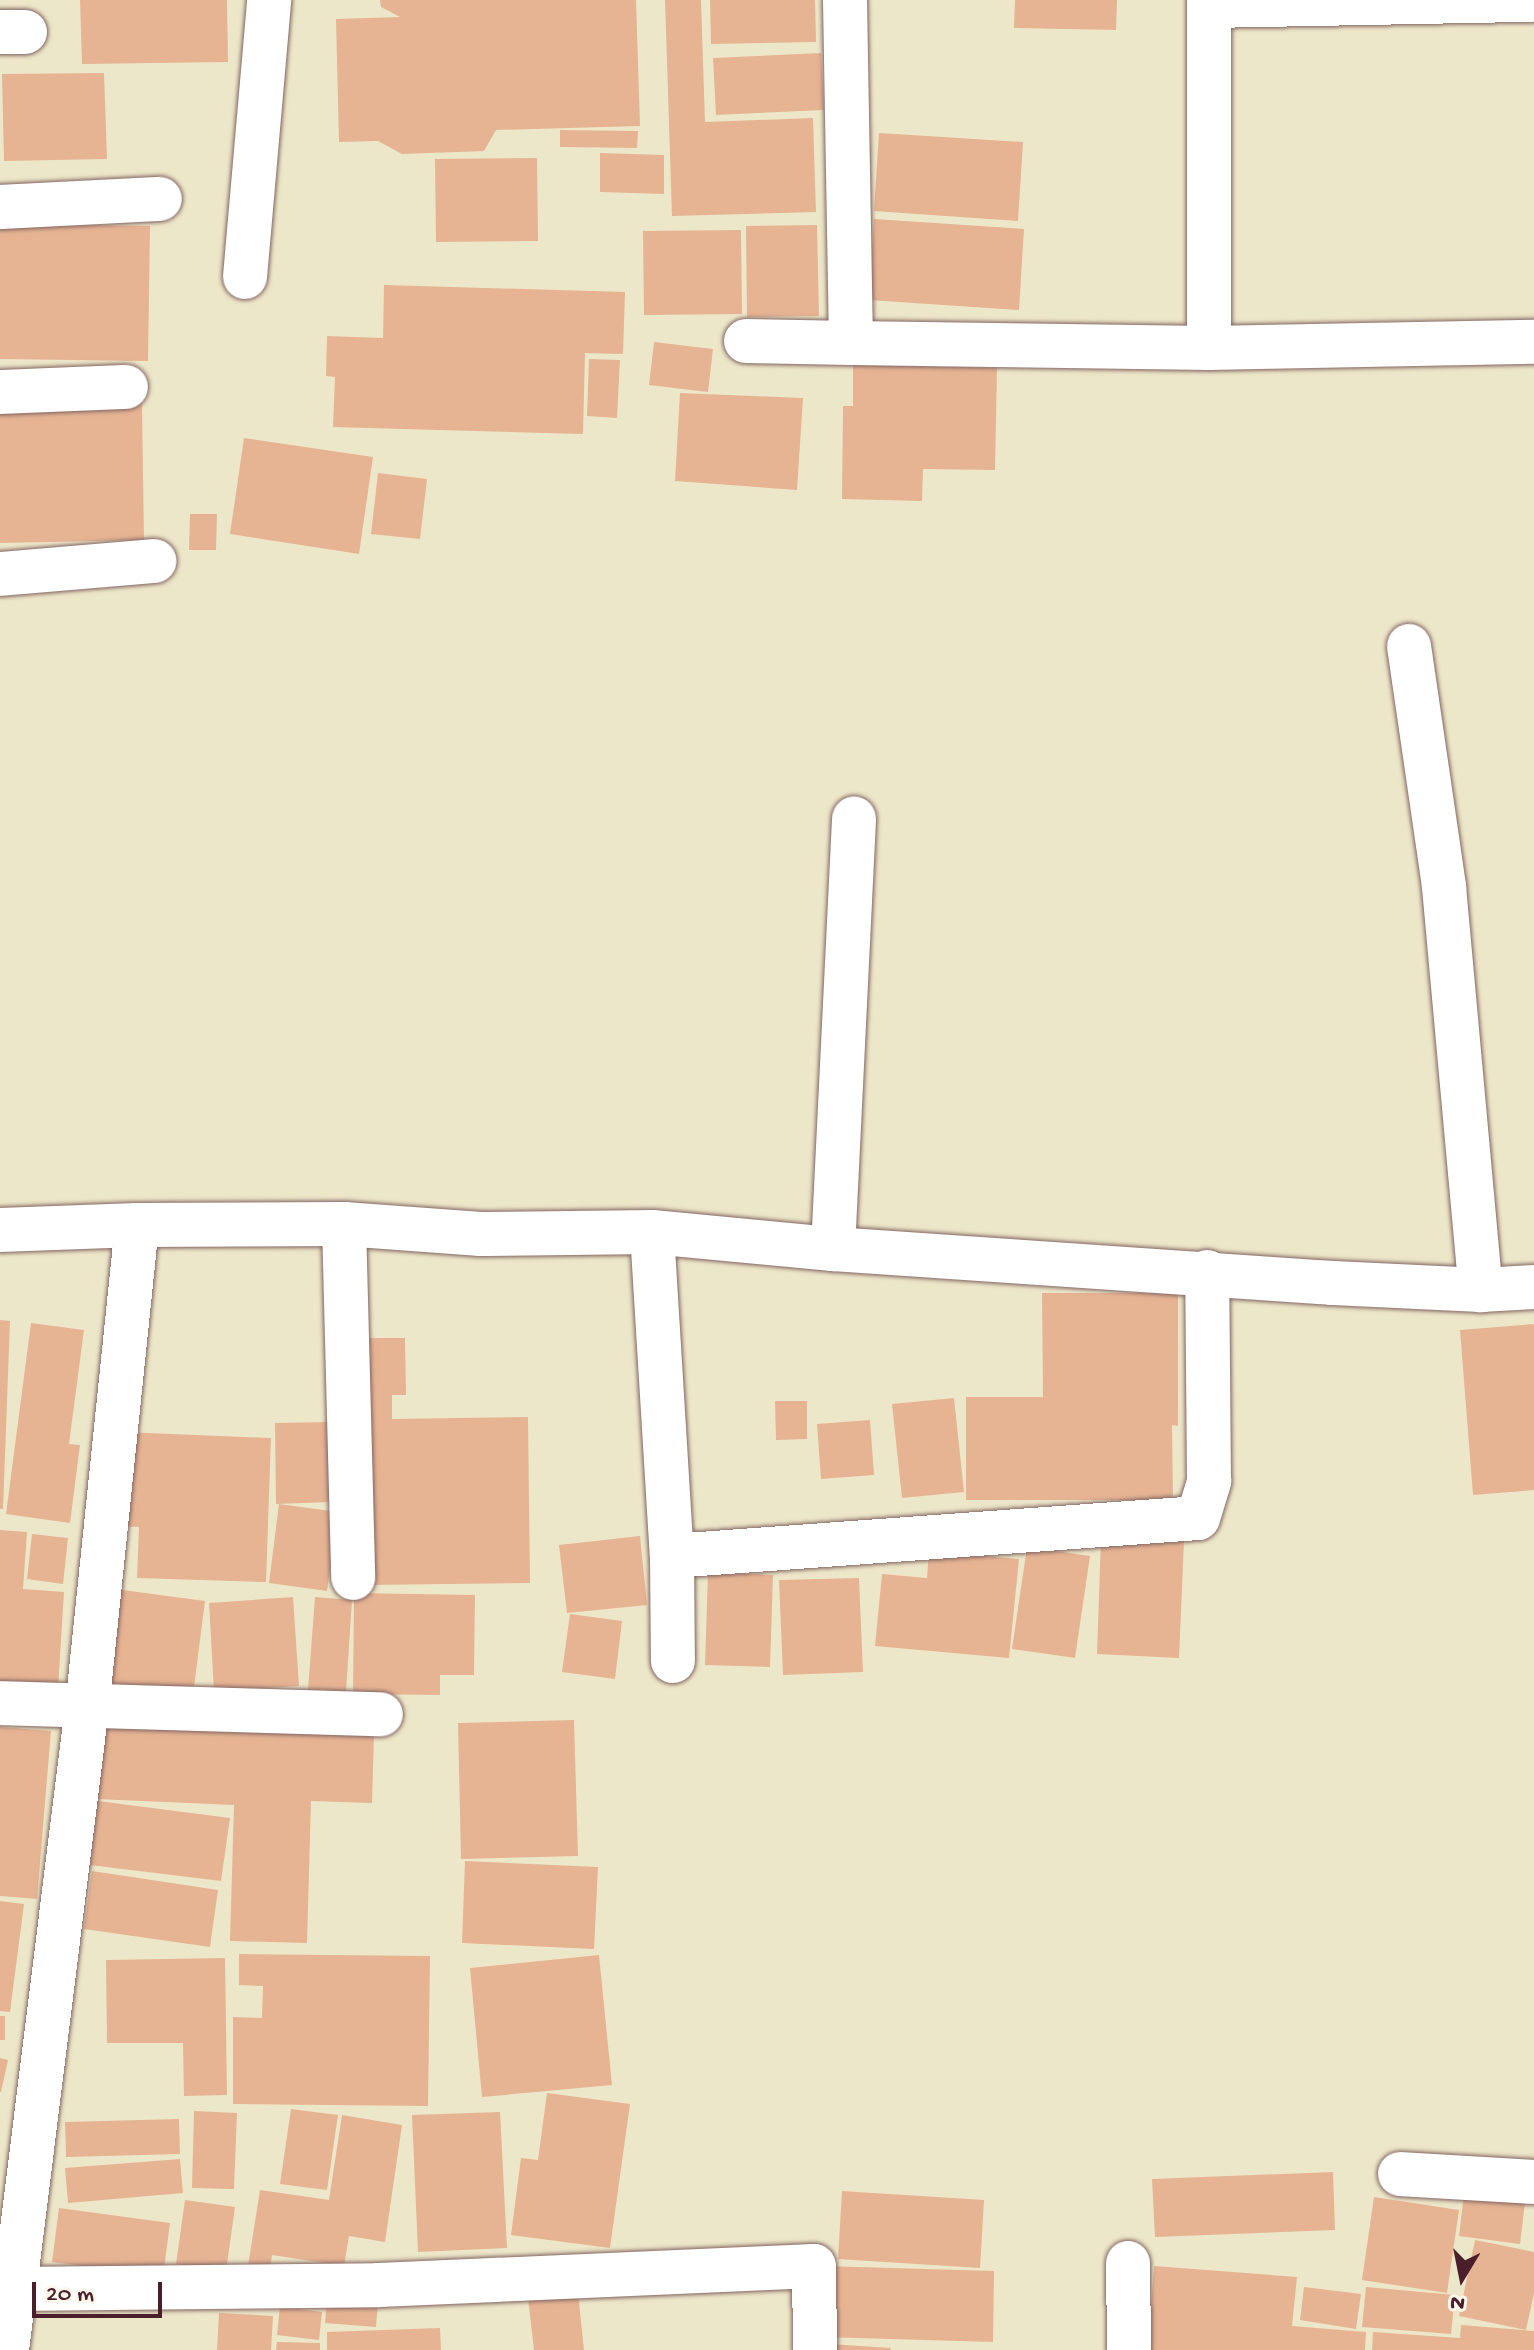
<!DOCTYPE html>
<style>
body{margin:0}
#map{position:relative;width:1534px;height:2350px;overflow:hidden;background:#ede7c9;font-family:"Gochi Hand",sans-serif}
div>[style]{position:absolute}
.building>*{inset:0;background:#e6b493}
.roads{filter:drop-shadow(0 0 2px #836562) drop-shadow(0 0 2px #836562)}
.minor>*{height:44px;margin:-22px;padding:0 22px;transform-origin:22px;border-radius:22px;background:#fff}
span{translate:-50% -50%;white-space:nowrap;text-align:center;line-height:1.15;-webkit-text-stroke:6px #fbf7ec;paint-order:stroke}
.north{position:absolute;left:1422px;top:2238px;width:80px;height:80px;-webkit-text-stroke:6px #fbf7ec;paint-order:stroke;rotate:190deg;font-size:22px;font-weight:700;line-height:32px;text-align:center;color:#4a1f2b}
.north::after{content:'';display:block;margin:auto;width:28px;height:36px;background:#4a1f2b;clip-path:polygon(50% 0,100% 100%,50% 72%,0 100%)}
.scale{position:absolute;left:32px;top:2282px;width:130px;height:36px;box-sizing:border-box;border:4px solid #4a1f2b;border-top:0;padding-left:10px;font-size:24px;line-height:28px;white-space:nowrap;color:#4a1f2b;-webkit-text-stroke:6px #fbf7ec;paint-order:stroke}
</style>
<div id="map">
<div class="building">
<i style="clip-path:polygon(80px 0,227px 0,228px 62px,82px 64px)"></i>
<i style="clip-path:polygon(380px 0,636px 0,640px 126px,496px 130px,484px 151px,402px 154px,378px 141px,339px 142px,336px 19px,400px 17px,381px 7px)"></i>
<i style="clip-path:polygon(665px 0,701px 0,705px 122px,813px 118px,816px 212px,672px 216px)"></i>
<i style="clip-path:polygon(710px 0,815px 0,816px 42px,711px 44px)"></i>
<i style="clip-path:polygon(1015px 0,1117px 0,1116px 30px,1014px 28px)"></i>
<i style="clip-path:polygon(821px 53px,824px 110px,716px 115px,713px 58px)"></i>
<i style="clip-path:polygon(104px 73px,107px 159px,4px 161px,2px 74px)"></i>
<i style="clip-path:polygon(560px 130px,638px 131px,637px 148px,560px 147px)"></i>
<i style="clip-path:polygon(879px 133px,1023px 142px,1018px 221px,874px 211px)"></i>
<i style="clip-path:polygon(600px 153px,664px 155px,664px 194px,600px 192px)"></i>
<i style="clip-path:polygon(537px 158px,538px 241px,436px 242px,435px 159px)"></i>
<i style="clip-path:polygon(874px 219px,1024px 229px,1019px 310px,869px 300px)"></i>
<i style="clip-path:polygon(0 224px,150px 226px,148px 361px,0 359px)"></i>
<i style="clip-path:polygon(817px 225px,819px 316px,747px 317px,746px 226px)"></i>
<i style="clip-path:polygon(741px 230px,742px 314px,644px 315px,643px 231px)"></i>
<i style="clip-path:polygon(384px 285px,625px 292px,623px 354px,585px 353px,583px 434px,333px 427px,335px 377px,326px 376px,327px 336px,383px 338px)"></i>
<i style="clip-path:polygon(654px 342px,713px 349px,708px 392px,649px 385px)"></i>
<i style="clip-path:polygon(589px 359px,620px 360px,617px 418px,587px 416px)"></i>
<i style="clip-path:polygon(853px 365px,997px 368px,995px 470px,923px 469px,922px 501px,842px 499px,843px 406px,853px 406px)"></i>
<i style="clip-path:polygon(680px 393px,803px 398px,797px 490px,675px 481px)"></i>
<i style="clip-path:polygon(142px 403px,144px 540px,0 543px,0 406px)"></i>
<i style="clip-path:polygon(244px 438px,373px 457px,359px 554px,230px 534px)"></i>
<i style="clip-path:polygon(378px 473px,427px 479px,420px 539px,371px 534px)"></i>
<i style="clip-path:polygon(190px 514px,217px 514px,216px 550px,189px 550px)"></i>
<i style="clip-path:polygon(1042px 1293px,1178px 1293px,1178px 1426px,1172px 1425px,1173px 1500px,966px 1500px,966px 1397px,1043px 1397px)"></i>
<i style="clip-path:polygon(0 1320px,10px 1321px,3px 1509px,0 1509px)"></i>
<i style="clip-path:polygon(31px 1323px,84px 1330px,69px 1444px,80px 1445px,70px 1523px,6px 1514px)"></i>
<i style="clip-path:polygon(1534px 1324px,1534px 1490px,1473px 1495px,1460px 1330px)"></i>
<i style="clip-path:polygon(361px 1338px,405px 1338px,406px 1395px,392px 1395px,392px 1419px,528px 1417px,530px 1583px,365px 1585px)"></i>
<i style="clip-path:polygon(954px 1398px,964px 1492px,902px 1498px,892px 1404px)"></i>
<i style="clip-path:polygon(775px 1401px,807px 1401px,807px 1439px,776px 1440px)"></i>
<i style="clip-path:polygon(870px 1420px,874px 1475px,821px 1479px,817px 1424px)"></i>
<i style="clip-path:polygon(330px 1422px,331px 1502px,276px 1504px,275px 1423px)"></i>
<i style="clip-path:polygon(122px 1432px,271px 1438px,266px 1582px,137px 1578px,139px 1527px,118px 1526px)"></i>
<i style="clip-path:polygon(279px 1504px,338px 1512px,327px 1591px,269px 1583px)"></i>
<i style="clip-path:polygon(0 1530px,27px 1532px,23px 1589px,64px 1592px,58px 1689px,0 1685px)"></i>
<i style="clip-path:polygon(32px 1534px,68px 1538px,63px 1584px,27px 1579px)"></i>
<i style="clip-path:polygon(640px 1536px,647px 1605px,567px 1613px,559px 1545px)"></i>
<i style="clip-path:polygon(1101px 1538px,1184px 1541px,1179px 1658px,1097px 1654px)"></i>
<i style="clip-path:polygon(1027px 1547px,1090px 1556px,1075px 1658px,1012px 1649px)"></i>
<i style="clip-path:polygon(929px 1551px,1019px 1559px,1009px 1658px,875px 1646px,882px 1574px,927px 1578px)"></i>
<i style="clip-path:polygon(708px 1572px,773px 1575px,770px 1667px,705px 1665px)"></i>
<i style="clip-path:polygon(859px 1578px,863px 1672px,783px 1675px,779px 1580px)"></i>
<i style="clip-path:polygon(115px 1589px,205px 1601px,193px 1695px,103px 1683px)"></i>
<i style="clip-path:polygon(354px 1593px,475px 1595px,474px 1675px,440px 1675px,440px 1695px,353px 1694px)"></i>
<i style="clip-path:polygon(293px 1597px,299px 1686px,214px 1691px,209px 1603px)"></i>
<i style="clip-path:polygon(315px 1597px,352px 1600px,346px 1692px,308px 1690px)"></i>
<i style="clip-path:polygon(570px 1614px,622px 1621px,615px 1679px,562px 1672px)"></i>
<i style="clip-path:polygon(574px 1720px,578px 1856px,461px 1859px,458px 1723px)"></i>
<i style="clip-path:polygon(99px 1725px,374px 1733px,372px 1803px,311px 1801px,307px 1943px,230px 1941px,234px 1805px,96px 1799px)"></i>
<i style="clip-path:polygon(0 1727px,51px 1731px,37px 1899px,0 1896px)"></i>
<i style="clip-path:polygon(98px 1801px,230px 1818px,221px 1881px,90px 1865px)"></i>
<i style="clip-path:polygon(465px 1861px,598px 1867px,594px 1949px,462px 1943px)"></i>
<i style="clip-path:polygon(92px 1871px,218px 1890px,210px 1947px,84px 1929px)"></i>
<i style="clip-path:polygon(0 1901px,24px 1904px,10px 2012px,0 2011px)"></i>
<i style="clip-path:polygon(239px 1954px,430px 1956px,428px 2106px,233px 2104px,233px 2017px,262px 2018px,263px 1986px,239px 1985px)"></i>
<i style="clip-path:polygon(599px 1955px,612px 2085px,482px 2097px,470px 1968px)"></i>
<i style="clip-path:polygon(225px 1958px,227px 2095px,184px 2096px,183px 2043px,107px 2043px,106px 1960px)"></i>
<i style="clip-path:polygon(0 2016px,5px 2016px,5px 2040px,0 2040px)"></i>
<i style="clip-path:polygon(0 2058px,8px 2060px,1px 2092px,0 2092px)"></i>
<i style="clip-path:polygon(547px 2093px,630px 2104px,610px 2248px,511px 2235px,521px 2158px,538px 2160px)"></i>
<i style="clip-path:polygon(291px 2109px,338px 2115px,327px 2190px,280px 2184px)"></i>
<i style="clip-path:polygon(194px 2111px,237px 2113px,234px 2189px,192px 2188px)"></i>
<i style="clip-path:polygon(500px 2112px,507px 2248px,418px 2252px,412px 2115px)"></i>
<i style="clip-path:polygon(342px 2115px,402px 2125px,385px 2242px,349px 2236px,344px 2266px,272px 2255px,270px 2270px,248px 2266px,260px 2190px,329px 2200px)"></i>
<i style="clip-path:polygon(179px 2119px,180px 2154px,66px 2157px,65px 2122px)"></i>
<i style="clip-path:polygon(180px 2159px,183px 2193px,68px 2203px,65px 2168px)"></i>
<i style="clip-path:polygon(1333px 2172px,1335px 2230px,1155px 2237px,1152px 2179px)"></i>
<i style="clip-path:polygon(842px 2191px,984px 2200px,980px 2268px,838px 2259px)"></i>
<i style="clip-path:polygon(1464px 2194px,1525px 2202px,1520px 2244px,1459px 2236px)"></i>
<i style="clip-path:polygon(1374px 2197px,1459px 2210px,1447px 2293px,1362px 2280px)"></i>
<i style="clip-path:polygon(185px 2200px,235px 2207px,226px 2271px,176px 2264px)"></i>
<i style="clip-path:polygon(59px 2208px,170px 2223px,163px 2276px,52px 2262px)"></i>
<i style="clip-path:polygon(1475px 2240px,1534px 2252px,1534px 2293px,1526px 2330px,1459px 2316px)"></i>
<i style="clip-path:polygon(825px 2266px,994px 2271px,993px 2342px,822px 2337px)"></i>
<i style="clip-path:polygon(1154px 2266px,1297px 2277px,1292px 2326px,1366px 2332px,1365px 2350px,1148px 2350px)"></i>
<i style="clip-path:polygon(577px 2283px,584px 2350px,534px 2350px,527px 2289px)"></i>
<i style="clip-path:polygon(1304px 2287px,1361px 2294px,1356px 2329px,1300px 2320px)"></i>
<i style="clip-path:polygon(1366px 2287px,1455px 2295px,1451px 2334px,1362px 2327px)"></i>
<i style="clip-path:polygon(327px 2299px,378px 2303px,376px 2327px,325px 2323px)"></i>
<i style="clip-path:polygon(280px 2307px,322px 2312px,319px 2340px,277px 2335px)"></i>
<i style="clip-path:polygon(219px 2313px,273px 2316px,271px 2350px,217px 2350px)"></i>
<i style="clip-path:polygon(1461px 2325px,1534px 2331px,1534px 2350px,1372px 2350px,1373px 2332px,1460px 2338px)"></i>
<i style="clip-path:polygon(440px 2328px,441px 2350px,327px 2350px,327px 2332px)"></i>
<i style="clip-path:polygon(277px 2342px,320px 2343px,320px 2350px,276px 2350px)"></i>
<i style="clip-path:polygon(830px 2344px,891px 2348px,890px 2350px,830px 2350px)"></i>
</div>
<div class="roads">
<div class="minor">
<i style="left:845px;top:0;width:343px;rotate:89deg"></i>
<i style="left:851px;top:343px;width:358px;rotate:0.8deg"></i>
<i style="left:1209px;top:348px;width:325px;rotate:-1.1deg"></i>
<i style="left:1209px;top:6px;width:322px;rotate:-1.1deg"></i>
<i style="left:0;top:32px;width:25px"></i>
<i style="left:0;top:207px;width:160px;rotate:-2.9deg"></i>
<i style="left:245px;top:277px;width:278px;rotate:-85deg"></i>
<i style="left:746px;top:341px;width:105px;rotate:1.1deg"></i>
<i style="left:1209px;top:348px;width:348px;rotate:-90deg"></i>
<i style="left:0;top:392px;width:126px;rotate:-2.3deg"></i>
<i style="left:0;top:574px;width:155px;rotate:-4.8deg"></i>
<i style="left:1409px;top:646px;width:244px;rotate:81.7deg"></i>
<i style="left:1444px;top:887px;width:405px;rotate:84.8deg"></i>
<i style="left:344px;top:1224px;width:354px;rotate:88.5deg"></i>
<i style="left:137px;top:1225px;width:207px;rotate:-0.3deg"></i>
<i style="left:344px;top:1224px;width:137px;rotate:4.2deg"></i>
<i style="left:481px;top:1234px;width:171px;rotate:-0.7deg"></i>
<i style="left:652px;top:1232px;width:182px;rotate:5.4deg"></i>
<i style="left:833px;top:1249px;width:501px;rotate:3.89deg"></i>
<i style="left:1333px;top:1283px;width:148px;rotate:2.7deg"></i>
<i style="left:1481px;top:1290px;width:53px;rotate:-3.2deg"></i>
<i style="left:0;top:1230px;width:137px;rotate:-2.1deg"></i>
<i style="left:137px;top:1225px;width:485px;rotate:95.9deg"></i>
<i style="left:87px;top:1707px;width:648px;rotate:97.09deg"></i>
<i style="left:652px;top:1232px;width:325px;rotate:86.5deg"></i>
<i style="left:672px;top:1556px;width:105px;rotate:89.5deg"></i>
<i style="left:833px;top:1249px;width:431px;rotate:-87.2deg"></i>
<i style="left:672px;top:1556px;width:527px;rotate:-4.13deg"></i>
<i style="left:1198px;top:1518px;width:39px;rotate:-73deg"></i>
<i style="left:1209px;top:1481px;width:209px;rotate:-90.5deg"></i>
<i style="left:0;top:1703px;width:381px;rotate:1.7deg"></i>
<i style="left:1400px;top:2174px;width:134px;rotate:3.4deg"></i>
<i style="left:1128px;top:2263px;width:87px;rotate:89.3deg"></i>
<i style="left:13px;top:2289px;width:366px;rotate:-0.6deg"></i>
<i style="left:379px;top:2285px;width:435px;rotate:-2.5deg"></i>
<i style="left:814px;top:2266px;width:84px;rotate:89.3deg"></i>
</div>
</div>
<div class="north">N</div>
<div class="scale">20 m</div>
</div>
